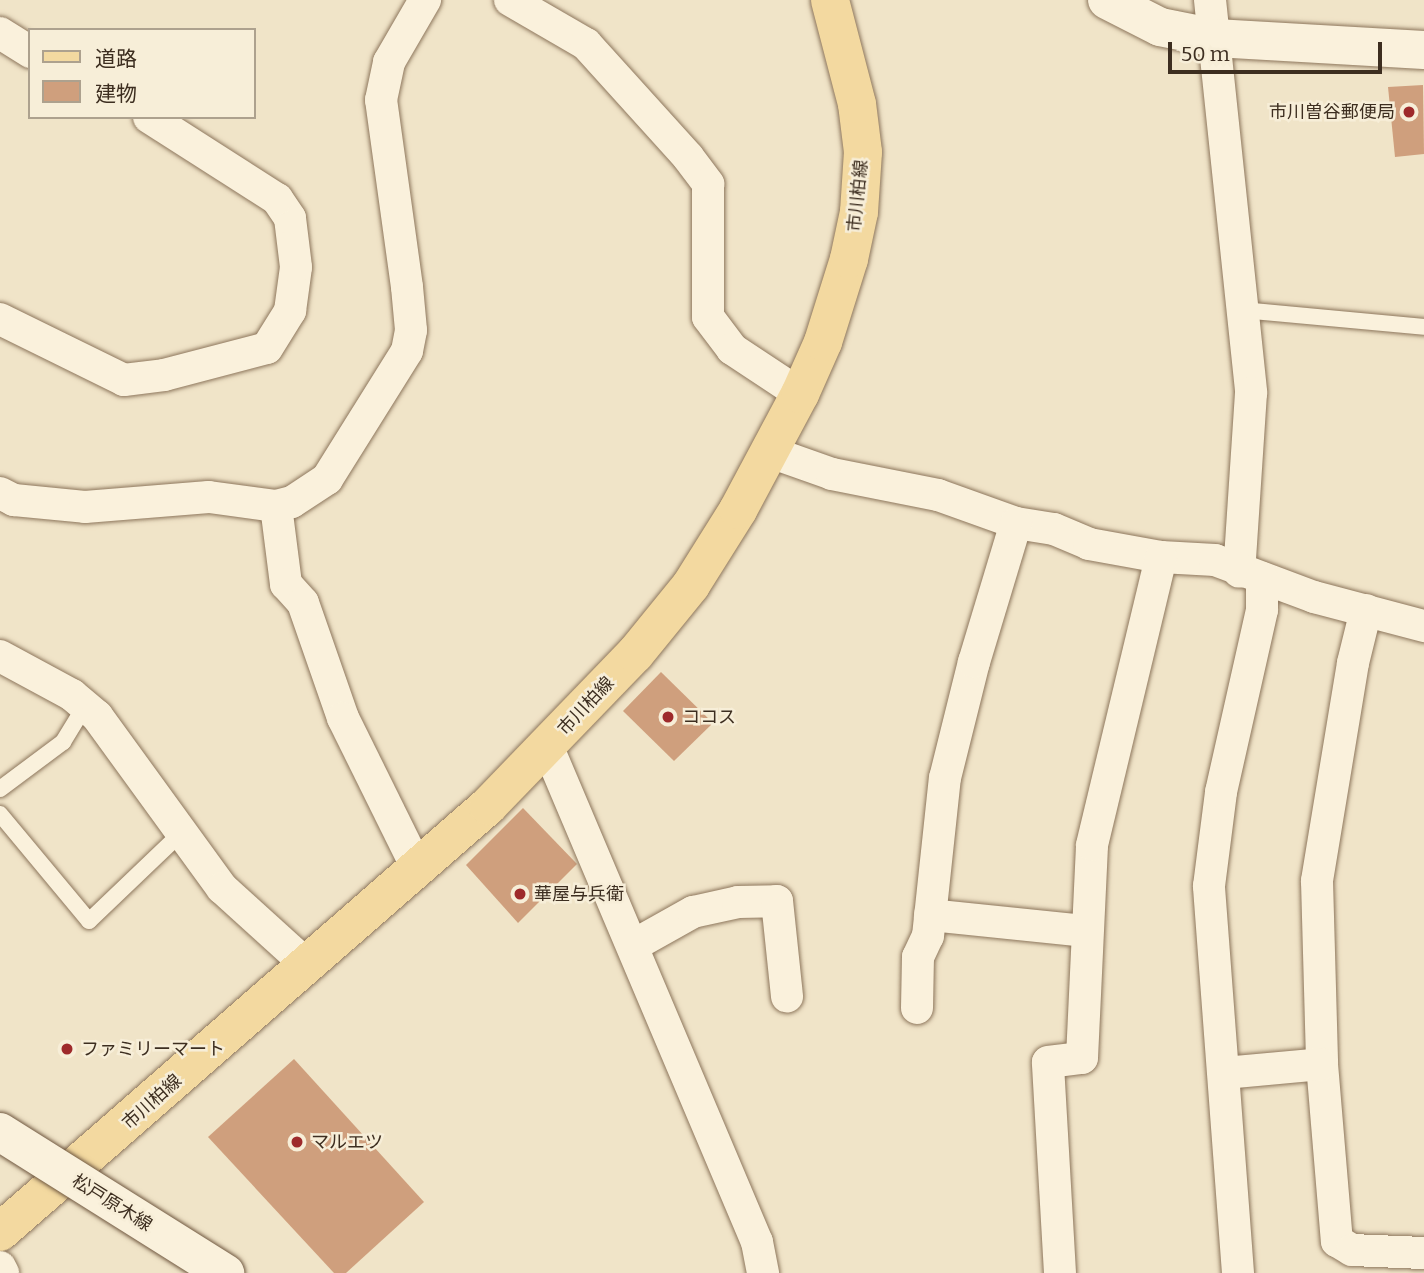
<!DOCTYPE html>
<meta charset="utf-8">
<style>
body{margin:0}
#map{position:relative;width:1424px;height:1273px;overflow:hidden;background:#f0e4c8;font-family:Bitter,"Noto Sans JP",serif}
div>[style]{position:absolute}
.building>*{inset:0;background:#cf9f7d}
.roads{filter:drop-shadow(0 0 2px #8d765c) drop-shadow(0 0 2px #8d765c)}
.lane>*{height:16px;margin:-8px;padding:0 8px;transform-origin:8px;border-radius:8px;background:#faf1dc}
.street>*{height:32px;margin:-16px;padding:0 16px;transform-origin:16px;border-radius:16px;background:#faf1dc}
.secondary>*{height:38px;margin:-19px;padding:0 19px;transform-origin:19px;border-radius:19px;background:#faf1dc}
.primary>*{height:38px;margin:-19px;padding:0 19px;transform-origin:19px;border-radius:19px;background:#f3d9a0}
.bridges{filter:drop-shadow(0 0 2px #6f573f) drop-shadow(0 0 2px #6f573f)}
.secondary-bridge>*{height:38px;margin:-19px;padding:0 19px;transform-origin:19px;border-radius:19px;background:#faf1dc}
.dots>*{width:19px;height:19px;translate:-50% -50%;box-sizing:border-box;border:4px solid #f7eed8;border-radius:50%}
span{translate:-50% -50%;white-space:nowrap;text-align:center;line-height:1.15;-webkit-text-stroke:5px #f7eed8;paint-order:stroke}
.poi-label{font-size:18px;color:#3d2e20}
.right{translate:-100% -50%;text-align:right}
.left{translate:0 -50%;text-align:left}
.street-label{font-size:18px;color:#3d2e20}
.legend{position:absolute;left:28px;top:28px;width:228px;height:91px;box-sizing:border-box;background:#f7eed8;border:2px solid #ada18e;margin:0;padding:9px 12px;list-style:none;font-size:21px;color:#3d2e20}
.legend li{display:flex;align-items:center;gap:14px;height:35px}
.legend b{width:35px;border:2px solid #ada18e}
.scale{position:absolute;left:1168px;top:42px;width:214px;height:32px;box-sizing:border-box;border:4px solid #3d2e20;border-top:0;padding-left:9px;font-size:21px;line-height:24px;white-space:nowrap;color:#3d2e20;-webkit-text-stroke:5px #f7eed8;paint-order:stroke}
</style>
<div id="map">
<div class="building">
<i style="clip-path:polygon(1423px 85px,1424px 154px,1395px 157px,1388px 87px)"></i>
<i style="clip-path:polygon(661px 672px,713px 723px,674px 761px,623px 711px)"></i>
<i style="clip-path:polygon(523px 808px,577px 864px,518px 923px,466px 865px)"></i>
<i style="clip-path:polygon(294px 1059px,424px 1202px,346px 1273px,334px 1273px,208px 1137px)"></i>
</div>
<div class="roads">
<div class="lane">
<i style="left:1242px;top:310px;width:183px;rotate:5.3deg"></i>
<i style="left:0;top:789px;width:79px;rotate:-36.7deg"></i>
<i style="left:63px;top:742px;width:42px;rotate:-58.6deg"></i>
<i style="left:0;top:814px;width:139px;rotate:50.2deg"></i>
<i style="left:89px;top:921px;width:127px;rotate:-43.7deg"></i>
</div>
<div class="street">
<i style="left:510px;top:0;width:88px;rotate:30.1deg"></i>
<i style="left:586px;top:44px;width:152px;rotate:47.9deg"></i>
<i style="left:688px;top:157px;width:34px;rotate:53deg"></i>
<i style="left:708px;top:184px;width:133px;rotate:90deg"></i>
<i style="left:708px;top:317px;width:40px;rotate:53deg"></i>
<i style="left:732px;top:349px;width:82px;rotate:33.5deg"></i>
<i style="left:1210px;top:0;width:395px;rotate:84deg"></i>
<i style="left:1251px;top:393px;width:179px;rotate:93.8deg"></i>
<i style="left:0;top:33px;width:36px;rotate:32deg"></i>
<i style="left:0;top:319px;width:138px;rotate:26.2deg"></i>
<i style="left:124px;top:380px;width:40px;rotate:-7.1deg"></i>
<i style="left:164px;top:375px;width:106px;rotate:-14.7deg"></i>
<i style="left:267px;top:348px;width:44px;rotate:-58.1deg"></i>
<i style="left:290px;top:311px;width:44px;rotate:-82.2deg"></i>
<i style="left:296px;top:267px;width:49px;rotate:-97deg"></i>
<i style="left:290px;top:218px;width:23px;rotate:-124deg"></i>
<i style="left:277px;top:199px;width:152px;rotate:-147.4deg"></i>
<i style="left:770px;top:452px;width:66px;rotate:19.5deg"></i>
<i style="left:832px;top:474px;width:108px;rotate:11.2deg"></i>
<i style="left:938px;top:495px;width:83px;rotate:19.7deg"></i>
<i style="left:1016px;top:523px;width:38px;rotate:9deg"></i>
<i style="left:1054px;top:529px;width:38px;rotate:23deg"></i>
<i style="left:1089px;top:544px;width:73px;rotate:10.2deg"></i>
<i style="left:1161px;top:557px;width:54px;rotate:3.2deg"></i>
<i style="left:1215px;top:560px;width:106px;rotate:20.5deg"></i>
<i style="left:1314px;top:597px;width:114px;rotate:14.8deg"></i>
<i style="left:0;top:493px;width:16px;rotate:27deg"></i>
<i style="left:14px;top:500px;width:71px;rotate:5.6deg"></i>
<i style="left:85px;top:507px;width:124px;rotate:-4.6deg"></i>
<i style="left:209px;top:497px;width:68px;rotate:7.7deg"></i>
<i style="left:276px;top:506px;width:16px;rotate:-14deg"></i>
<i style="left:292px;top:502px;width:42px;rotate:-33.3deg"></i>
<i style="left:327px;top:479px;width:151px;rotate:-58deg"></i>
<i style="left:407px;top:351px;width:21px;rotate:-79deg"></i>
<i style="left:411px;top:330px;width:43px;rotate:-95.3deg"></i>
<i style="left:407px;top:287px;width:189px;rotate:-97.9deg"></i>
<i style="left:381px;top:100px;width:39px;rotate:-78deg"></i>
<i style="left:389px;top:62px;width:72px;rotate:-59.9deg"></i>
<i style="left:276px;top:506px;width:79px;rotate:82.7deg"></i>
<i style="left:286px;top:584px;width:25px;rotate:48deg"></i>
<i style="left:303px;top:603px;width:122px;rotate:70.8deg"></i>
<i style="left:343px;top:718px;width:167px;rotate:63.7deg"></i>
<i style="left:1366px;top:610px;width:55px;rotate:103.8deg"></i>
<i style="left:1353px;top:663px;width:221px;rotate:99.4deg"></i>
<i style="left:1317px;top:881px;width:183px;rotate:88.4deg"></i>
<i style="left:1322px;top:1064px;width:178px;rotate:85.2deg"></i>
<i style="left:1337px;top:1241px;width:17px;rotate:31deg"></i>
<i style="left:1352px;top:1250px;width:72px;rotate:2.4deg"></i>
<i style="left:0;top:656px;width:82px;rotate:28.4deg"></i>
<i style="left:72px;top:695px;width:33px;rotate:40deg"></i>
<i style="left:97px;top:716px;width:213px;rotate:54deg"></i>
<i style="left:222px;top:888px;width:115px;rotate:42.2deg"></i>
<i style="left:548px;top:748px;width:536px;rotate:67.07deg"></i>
<i style="left:757px;top:1242px;width:32px;rotate:79deg"></i>
<i style="left:930px;top:915px;width:156px;rotate:5.9deg"></i>
<i style="left:634px;top:945px;width:68px;rotate:-29.2deg"></i>
<i style="left:693px;top:912px;width:46px;rotate:-12.5deg"></i>
<i style="left:738px;top:902px;width:39px;rotate:-1deg"></i>
<i style="left:777px;top:901px;width:96px;rotate:84deg"></i>
<i style="left:917px;top:1008px;width:51px;rotate:-88.9deg"></i>
<i style="left:918px;top:957px;width:23px;rotate:-65deg"></i>
<i style="left:928px;top:936px;width:159px;rotate:-83.9deg"></i>
<i style="left:945px;top:778px;width:120px;rotate:-76deg"></i>
<i style="left:974px;top:662px;width:145px;rotate:-73.2deg"></i>
<i style="left:1224px;top:1073px;width:98px;rotate:-5.2deg"></i>
<i style="left:0;top:1267px;width:7px;rotate:63deg"></i>
<i style="left:1060px;top:1273px;width:211px;rotate:-93.3deg"></i>
<i style="left:1048px;top:1062px;width:34px;rotate:-7deg"></i>
<i style="left:1082px;top:1058px;width:213px;rotate:-87.3deg"></i>
<i style="left:1092px;top:845px;width:296px;rotate:-76.5deg"></i>
<i style="left:1238px;top:1273px;width:388px;rotate:-94.3deg"></i>
<i style="left:1209px;top:886px;width:95px;rotate:-82.7deg"></i>
<i style="left:1221px;top:792px;width:187px;rotate:-77.3deg"></i>
<i style="left:1262px;top:610px;width:32px;rotate:-90deg"></i>
</div>
<div class="secondary">
<i style="left:1107px;top:0;width:59px;rotate:27deg"></i>
<i style="left:1160px;top:27px;width:56px;rotate:11.3deg"></i>
<i style="left:1215px;top:38px;width:209px;rotate:3.3deg"></i>
</div>
<div class="primary">
<i style="left:0;top:1232px;width:648px;rotate:-41.12deg"></i>
<i style="left:488px;top:806px;width:211px;rotate:-46deg"></i>
<i style="left:635px;top:654px;width:89px;rotate:-50.9deg"></i>
<i style="left:691px;top:585px;width:89px;rotate:-57.9deg"></i>
<i style="left:738px;top:510px;width:132px;rotate:-61.9deg"></i>
<i style="left:800px;top:394px;width:57px;rotate:-66.1deg"></i>
<i style="left:823px;top:342px;width:87px;rotate:-72.6deg"></i>
<i style="left:849px;top:259px;width:48px;rotate:-78deg"></i>
<i style="left:859px;top:212px;width:60px;rotate:-86.2deg"></i>
<i style="left:863px;top:152px;width:48px;rotate:-97.1deg"></i>
<i style="left:857px;top:104px;width:107px;rotate:-104.6deg"></i>
</div>
</div>
<div class="bridges">
<div class="secondary-bridge">
<i style="left:0;top:1132px;width:266px;rotate:32.1deg"></i>
</div>
</div>
<div class="dots">
<i style="left:1409px;top:112px;background:#9e2a2b"></i>
<i style="left:668px;top:717px;background:#9e2a2b"></i>
<i style="left:520px;top:894px;background:#9e2a2b"></i>
<i style="left:67px;top:1049px;background:#9e2a2b"></i>
<i style="left:297px;top:1142px;background:#9e2a2b"></i>
</div>
<div class="poi-label">
<span class="right" style="left:1395px;top:112px">市川曽谷郵便局</span>
<span class="left" style="left:682px;top:717px">ココス</span>
<span class="left" style="left:534px;top:894px">華屋与兵衛</span>
<span class="left" style="left:81px;top:1049px">ファミリーマート</span>
<span class="left" style="left:311px;top:1142px">マルエツ</span>
</div>
<div class="street-label">
<span style="left:858px;top:196px;rotate:-84deg">市川柏線</span>
<span style="left:586px;top:706px;rotate:-47deg">市川柏線</span>
<span style="left:152px;top:1102px;rotate:-42deg">市川柏線</span>
<span style="left:112px;top:1203px;rotate:32deg">松戸原木線</span>
</div>
<ul class="legend">
<li><b style="height:9px;background:#f3d9a0"></b>道路</li>
<li><b style="height:19px;background:#cf9f7d"></b>建物</li>
</ul>
<div class="scale">50 m</div>
</div>
